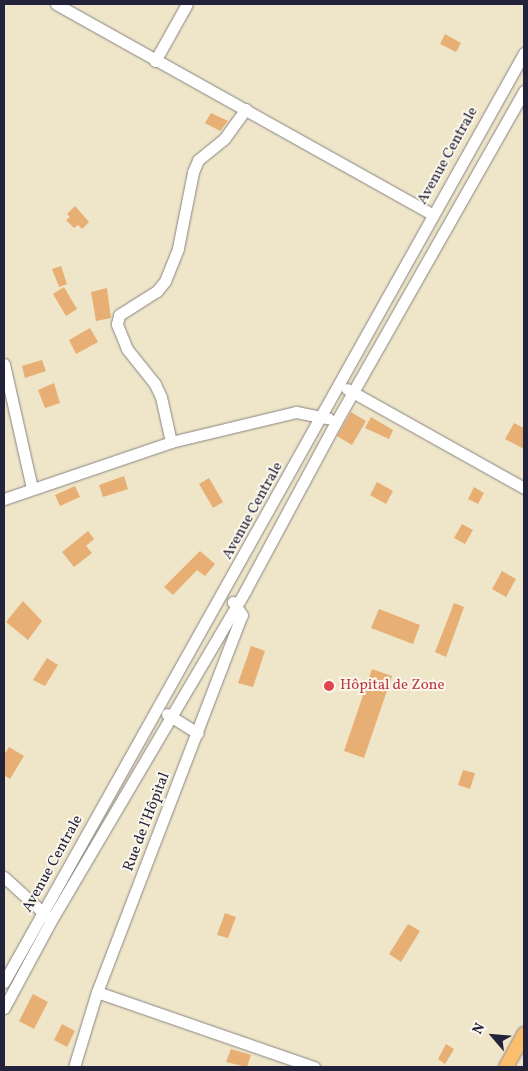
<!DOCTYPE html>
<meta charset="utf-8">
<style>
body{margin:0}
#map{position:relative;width:528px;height:1071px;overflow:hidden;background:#efe6c9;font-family:Vollkorn,serif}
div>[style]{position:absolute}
.building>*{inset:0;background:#e7af73}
.roads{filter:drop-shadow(0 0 1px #888482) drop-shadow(0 0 1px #888482)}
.minor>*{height:11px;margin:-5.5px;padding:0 5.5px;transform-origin:5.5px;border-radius:5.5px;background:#fff}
.major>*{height:14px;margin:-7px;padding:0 7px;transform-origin:7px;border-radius:7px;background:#fabe6d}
.dots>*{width:14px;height:14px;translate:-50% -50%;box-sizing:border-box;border:2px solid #fbf7ec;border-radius:50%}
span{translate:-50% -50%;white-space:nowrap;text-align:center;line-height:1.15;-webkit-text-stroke:4px #fbf7ec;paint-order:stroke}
.street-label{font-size:15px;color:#22223b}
.health-label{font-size:15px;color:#be3a42}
.left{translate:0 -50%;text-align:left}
.frame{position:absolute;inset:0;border:5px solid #22223b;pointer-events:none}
.north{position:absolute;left:468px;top:1011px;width:50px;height:50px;-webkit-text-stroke:4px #fbf7ec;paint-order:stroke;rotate:297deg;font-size:14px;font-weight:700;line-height:20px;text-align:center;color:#22223b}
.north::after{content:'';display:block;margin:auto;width:18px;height:22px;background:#22223b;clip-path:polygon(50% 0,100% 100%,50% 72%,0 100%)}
</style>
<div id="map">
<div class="building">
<i style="clip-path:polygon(445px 34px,461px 43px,456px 52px,440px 44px)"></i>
<i style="clip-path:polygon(211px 113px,228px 121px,220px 131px,205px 123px)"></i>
<i style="clip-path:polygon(75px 206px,89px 222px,82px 229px,78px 225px,74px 228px,66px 220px,70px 217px,67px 214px)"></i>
<i style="clip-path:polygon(61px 266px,67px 284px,59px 287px,52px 269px)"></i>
<i style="clip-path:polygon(64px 287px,77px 309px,66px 316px,53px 294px)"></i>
<i style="clip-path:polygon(107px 288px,111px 318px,96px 321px,91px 292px)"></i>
<i style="clip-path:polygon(90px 328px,98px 342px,76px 354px,69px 340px)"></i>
<i style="clip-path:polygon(42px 360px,46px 371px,25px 378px,22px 366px)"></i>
<i style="clip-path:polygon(54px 383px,60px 403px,45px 408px,38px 390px)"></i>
<i style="clip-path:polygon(351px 412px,366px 421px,352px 445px,337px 436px)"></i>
<i style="clip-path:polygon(371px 417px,393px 430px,389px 439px,365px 428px)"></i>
<i style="clip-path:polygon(514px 423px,524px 428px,524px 449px,505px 439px)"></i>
<i style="clip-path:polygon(124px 476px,128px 489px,103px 497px,99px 485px)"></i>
<i style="clip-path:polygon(209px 478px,223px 502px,213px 508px,199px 484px)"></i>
<i style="clip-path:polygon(377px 482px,393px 491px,386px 504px,370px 495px)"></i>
<i style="clip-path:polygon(75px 486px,80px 497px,60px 506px,55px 495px)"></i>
<i style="clip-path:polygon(474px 487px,484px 493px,478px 504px,468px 499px)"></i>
<i style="clip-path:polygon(462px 524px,473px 530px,465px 544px,454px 538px)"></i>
<i style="clip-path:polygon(88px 531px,94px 539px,86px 546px,92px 553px,74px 567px,62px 552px)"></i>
<i style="clip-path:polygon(200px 551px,215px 564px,205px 576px,197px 570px,173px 595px,164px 587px)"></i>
<i style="clip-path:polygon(502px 571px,516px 579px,506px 597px,492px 589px)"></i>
<i style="clip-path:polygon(23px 601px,42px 621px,28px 640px,6px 622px)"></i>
<i style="clip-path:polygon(454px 603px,464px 607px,446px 657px,435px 652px)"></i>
<i style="clip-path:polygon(379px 609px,420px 625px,413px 644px,371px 628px)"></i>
<i style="clip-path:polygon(251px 646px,265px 651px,253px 687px,238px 683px)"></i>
<i style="clip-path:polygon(47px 658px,58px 665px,45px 686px,33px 680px)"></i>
<i style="clip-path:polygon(372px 669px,392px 676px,364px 758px,344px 751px)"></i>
<i style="clip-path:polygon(9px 747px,24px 756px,10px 779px,4px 775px,4px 755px)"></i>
<i style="clip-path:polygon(463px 770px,475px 773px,470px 789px,458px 785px)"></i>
<i style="clip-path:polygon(225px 913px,236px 917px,228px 938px,217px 935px)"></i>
<i style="clip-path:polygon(408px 924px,420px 931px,401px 962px,389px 954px)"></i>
<i style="clip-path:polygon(33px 994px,48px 1002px,34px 1029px,19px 1021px)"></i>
<i style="clip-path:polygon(62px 1024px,75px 1031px,67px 1047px,54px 1040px)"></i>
<i style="clip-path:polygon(446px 1044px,454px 1049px,445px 1064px,438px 1059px)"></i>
<i style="clip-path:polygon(231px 1049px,251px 1055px,247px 1067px,226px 1062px)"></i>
</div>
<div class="roads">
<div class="minor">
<i style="left:56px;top:4px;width:431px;rotate:29.2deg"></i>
<i style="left:155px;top:61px;width:65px;rotate:-60.7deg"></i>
<i style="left:4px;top:364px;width:127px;rotate:77.3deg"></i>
<i style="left:347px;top:389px;width:203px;rotate:29.2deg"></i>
<i style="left:171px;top:442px;width:46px;rotate:-102.5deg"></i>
<i style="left:161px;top:397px;width:14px;rotate:-115deg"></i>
<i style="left:155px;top:384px;width:45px;rotate:-128.7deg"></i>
<i style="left:127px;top:349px;width:27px;rotate:-112deg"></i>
<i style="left:117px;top:324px;width:9px;rotate:-77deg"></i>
<i style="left:119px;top:315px;width:45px;rotate:-32.3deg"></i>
<i style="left:157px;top:291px;width:13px;rotate:-51deg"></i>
<i style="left:165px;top:281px;width:35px;rotate:-68deg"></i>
<i style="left:178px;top:248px;width:77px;rotate:-78.8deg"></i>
<i style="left:193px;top:172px;width:13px;rotate:-67deg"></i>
<i style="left:198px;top:160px;width:33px;rotate:-39deg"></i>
<i style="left:224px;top:139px;width:37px;rotate:-54deg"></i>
<i style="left:4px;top:499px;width:176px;rotate:-18.8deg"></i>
<i style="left:171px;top:442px;width:129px;rotate:-13.5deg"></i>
<i style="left:296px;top:412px;width:33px;rotate:11deg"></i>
<i style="left:167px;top:714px;width:36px;rotate:32deg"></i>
<i style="left:4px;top:877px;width:59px;rotate:42.3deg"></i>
<i style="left:4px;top:982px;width:1065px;rotate:-60.76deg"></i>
<i style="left:97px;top:992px;width:230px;rotate:19.1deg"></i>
<i style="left:4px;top:1008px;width:101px;rotate:-61.7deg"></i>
<i style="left:52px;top:919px;width:381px;rotate:-59.5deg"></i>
<i style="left:245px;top:591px;width:192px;rotate:-61.7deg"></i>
<i style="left:336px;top:422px;width:381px;rotate:-60.4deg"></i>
<i style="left:74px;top:1067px;width:78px;rotate:-73deg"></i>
<i style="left:97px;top:992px;width:404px;rotate:-69deg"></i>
<i style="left:242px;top:615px;width:16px;rotate:-125deg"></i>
</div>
<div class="major">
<i style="left:506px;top:1067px;width:38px;rotate:-61deg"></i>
</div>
</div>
<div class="dots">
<i style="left:329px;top:686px;background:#e0444e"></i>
</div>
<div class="street-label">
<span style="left:448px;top:156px;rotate:-61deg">Avenue Centrale</span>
<span style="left:253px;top:511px;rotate:-61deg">Avenue Centrale</span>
<span style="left:147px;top:822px;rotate:-69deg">Rue de l'Hôpital</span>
<span style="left:53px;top:864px;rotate:-61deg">Avenue Centrale</span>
</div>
<div class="health-label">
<span class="left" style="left:340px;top:686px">Hôpital de Zone</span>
</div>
<div class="frame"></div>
<div class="north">N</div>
</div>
